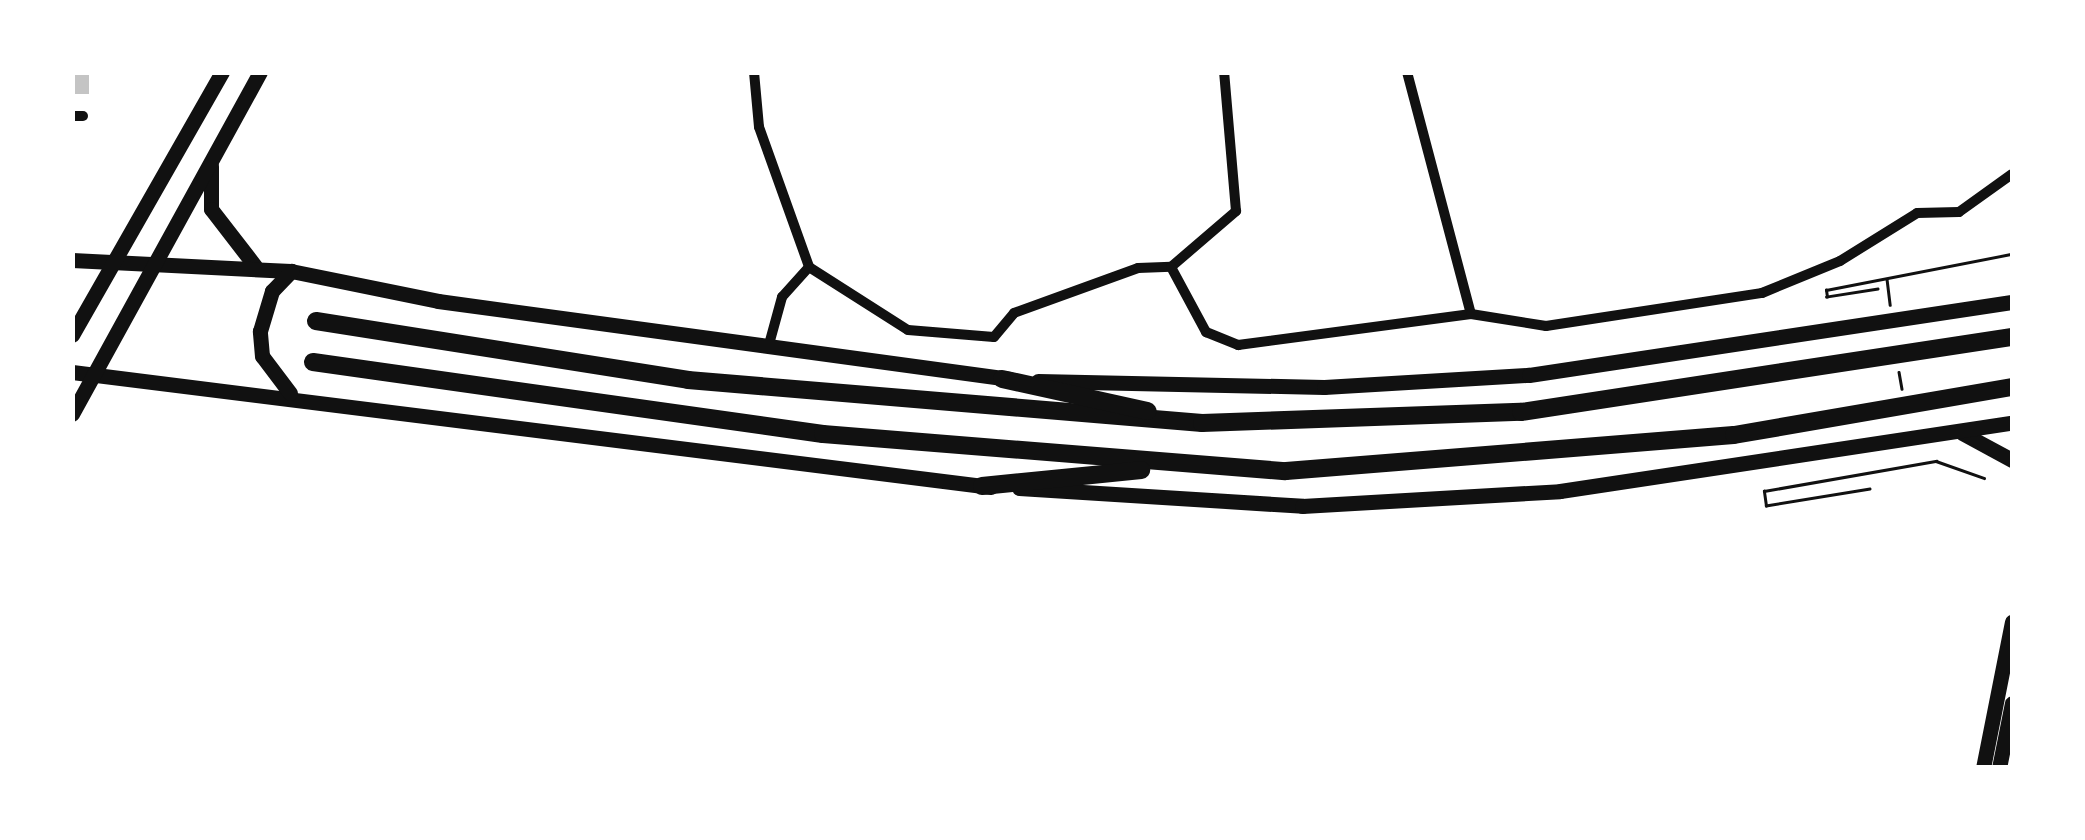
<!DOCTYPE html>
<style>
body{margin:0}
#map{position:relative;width:2085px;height:840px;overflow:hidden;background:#fff;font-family:Manrope,sans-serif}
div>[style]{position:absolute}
.building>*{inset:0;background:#c4c4c4}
.path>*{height:2.5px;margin:-1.25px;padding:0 1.25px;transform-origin:1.25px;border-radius:1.25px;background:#111}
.minor>*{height:10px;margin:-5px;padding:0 5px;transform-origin:5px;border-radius:5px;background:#111}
.secondary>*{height:15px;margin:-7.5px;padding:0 7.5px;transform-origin:7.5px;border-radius:7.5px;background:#111}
.trunk>*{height:18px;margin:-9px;padding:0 9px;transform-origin:9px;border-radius:9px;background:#111}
span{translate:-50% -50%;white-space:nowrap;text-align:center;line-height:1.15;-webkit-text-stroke:10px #fff;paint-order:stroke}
.frame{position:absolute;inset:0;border:75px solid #fff;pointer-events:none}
</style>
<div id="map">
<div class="building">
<i style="clip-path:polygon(72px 72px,89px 72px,89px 94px,72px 94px)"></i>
</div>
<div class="path">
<i style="left:1887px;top:279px;width:26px;rotate:83deg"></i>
<i style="left:1878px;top:289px;width:52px;rotate:171.1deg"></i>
<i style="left:1827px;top:297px;width:7px;rotate:-98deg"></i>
<i style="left:1826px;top:290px;width:189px;rotate:-11deg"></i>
<i style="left:1899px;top:372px;width:17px;rotate:80deg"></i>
<i style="left:1870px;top:489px;width:105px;rotate:170.7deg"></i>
<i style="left:1766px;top:506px;width:15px;rotate:-98deg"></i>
<i style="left:1764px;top:491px;width:175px;rotate:-9.9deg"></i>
<i style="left:1936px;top:461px;width:51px;rotate:19.5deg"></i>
</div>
<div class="minor">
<i style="left:754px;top:72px;width:55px;rotate:84.8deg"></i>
<i style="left:759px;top:127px;width:149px;rotate:70.3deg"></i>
<i style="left:809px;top:267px;width:117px;rotate:32.5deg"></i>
<i style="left:908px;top:330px;width:86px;rotate:4.7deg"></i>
<i style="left:994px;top:337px;width:31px;rotate:-50deg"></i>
<i style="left:1014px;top:313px;width:132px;rotate:-19.9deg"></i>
<i style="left:1138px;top:268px;width:33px;rotate:-2deg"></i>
<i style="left:1171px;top:267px;width:86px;rotate:-40.7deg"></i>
<i style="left:1236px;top:211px;width:140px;rotate:-94.9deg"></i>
<i style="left:1407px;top:72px;width:250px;rotate:75.2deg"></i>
<i style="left:72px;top:116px;width:11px"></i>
<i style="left:1171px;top:267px;width:74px;rotate:61.7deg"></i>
<i style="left:1206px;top:332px;width:35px;rotate:22deg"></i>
<i style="left:1238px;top:345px;width:235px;rotate:-7.6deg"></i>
<i style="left:1471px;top:314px;width:76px;rotate:9.1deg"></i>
<i style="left:1546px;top:326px;width:219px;rotate:-8.7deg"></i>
<i style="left:1762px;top:293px;width:84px;rotate:-22.3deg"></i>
<i style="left:1840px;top:261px;width:91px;rotate:-31.9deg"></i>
<i style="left:1917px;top:213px;width:42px;rotate:-1.4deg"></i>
<i style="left:1959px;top:212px;width:65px;rotate:-35.6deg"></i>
<i style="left:768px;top:348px;width:53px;rotate:-74.6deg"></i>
<i style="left:782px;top:297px;width:40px;rotate:-48deg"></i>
</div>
<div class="secondary">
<i style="left:211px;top:166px;width:43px;rotate:90deg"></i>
<i style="left:211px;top:209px;width:72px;rotate:52.3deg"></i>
<i style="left:72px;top:260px;width:219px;rotate:2.9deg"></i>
<i style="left:291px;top:271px;width:150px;rotate:11.5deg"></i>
<i style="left:438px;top:301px;width:577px;rotate:7.77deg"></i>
<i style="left:72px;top:335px;width:303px;rotate:-60.3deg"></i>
<i style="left:72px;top:372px;width:926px;rotate:7.13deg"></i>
<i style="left:1038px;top:381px;width:286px;rotate:1.2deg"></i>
<i style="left:1324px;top:387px;width:205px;rotate:-3.4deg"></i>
<i style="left:1529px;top:375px;width:488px;rotate:-8.6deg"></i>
<i style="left:290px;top:393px;width:46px;rotate:-127.1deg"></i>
<i style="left:262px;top:356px;width:25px;rotate:-95deg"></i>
<i style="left:260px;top:331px;width:42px;rotate:-73.3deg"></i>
<i style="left:272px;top:291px;width:28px;rotate:-46deg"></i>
<i style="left:72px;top:414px;width:390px;rotate:-61.2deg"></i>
<i style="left:1962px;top:433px;width:57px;rotate:28.4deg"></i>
<i style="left:1019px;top:488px;width:284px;rotate:3.6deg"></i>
<i style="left:1302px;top:506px;width:258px;rotate:-3.3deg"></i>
<i style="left:1560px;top:491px;width:457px;rotate:-8.6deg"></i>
<i style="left:1983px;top:768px;width:149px;rotate:-78.8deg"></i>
<i style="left:1999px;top:768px;width:66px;rotate:-78.7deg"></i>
</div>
<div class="trunk">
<i style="left:316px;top:321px;width:377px;rotate:9deg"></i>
<i style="left:688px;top:380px;width:516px;rotate:4.78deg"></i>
<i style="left:1202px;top:423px;width:319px;rotate:-2deg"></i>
<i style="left:1521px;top:412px;width:497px;rotate:-8.7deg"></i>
<i style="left:313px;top:362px;width:515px;rotate:8.04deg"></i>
<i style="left:823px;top:434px;width:464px;rotate:4.6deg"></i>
<i style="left:1286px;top:471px;width:449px;rotate:-4.6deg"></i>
<i style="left:1734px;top:435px;width:282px;rotate:-9.8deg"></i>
<i style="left:1002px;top:379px;width:149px;rotate:12.4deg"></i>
<i style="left:982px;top:486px;width:160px;rotate:-5.7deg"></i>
</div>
<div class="frame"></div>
</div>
